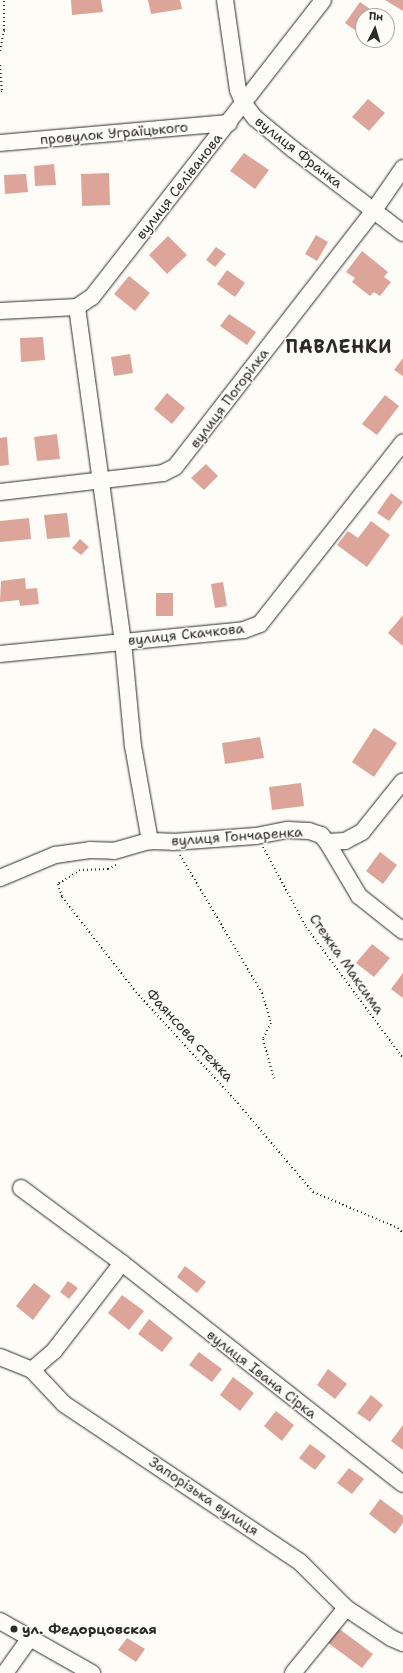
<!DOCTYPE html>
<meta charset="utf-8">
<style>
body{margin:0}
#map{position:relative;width:403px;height:1673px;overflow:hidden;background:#fdfcf7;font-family:"Shantell Sans",sans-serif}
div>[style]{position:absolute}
.building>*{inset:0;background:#dda499}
.path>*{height:2px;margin-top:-1px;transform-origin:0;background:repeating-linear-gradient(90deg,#2b2b2b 0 1px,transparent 0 4px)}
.roads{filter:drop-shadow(0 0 1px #2b2b2b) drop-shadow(0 0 1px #2b2b2b)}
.minor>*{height:16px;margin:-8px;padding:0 8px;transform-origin:8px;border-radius:8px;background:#fdfcf7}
.dots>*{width:11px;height:11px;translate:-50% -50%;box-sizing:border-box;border:2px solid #fdfcf7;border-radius:50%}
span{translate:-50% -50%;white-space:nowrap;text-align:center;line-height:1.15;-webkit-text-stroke:3px #fdfcf7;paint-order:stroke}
.street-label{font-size:14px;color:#2b2b2b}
.poi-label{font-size:14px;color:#2b2b2b;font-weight:700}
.left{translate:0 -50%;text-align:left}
.district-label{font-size:18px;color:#2b2b2b;font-weight:700;letter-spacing:1px}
.north{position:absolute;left:355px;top:8px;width:40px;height:40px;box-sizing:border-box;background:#fdfcf7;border:1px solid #a9a8a5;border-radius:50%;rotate:5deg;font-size:11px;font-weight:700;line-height:16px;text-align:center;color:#2b2b2b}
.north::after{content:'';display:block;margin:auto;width:14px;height:18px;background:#2b2b2b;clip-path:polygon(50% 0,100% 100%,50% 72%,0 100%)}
</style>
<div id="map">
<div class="building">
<i style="clip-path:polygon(71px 0,101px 0,103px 12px,72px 15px)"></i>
<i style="clip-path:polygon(148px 0,180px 0,182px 9px,151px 14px)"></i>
<i style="clip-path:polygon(385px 0,403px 0,403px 11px)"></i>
<i style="clip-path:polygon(360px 2px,380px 16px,363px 16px,363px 36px,345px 23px)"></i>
<i style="clip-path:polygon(368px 99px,385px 113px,369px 131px,352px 117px)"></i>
<i style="clip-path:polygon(244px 153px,269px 170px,255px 189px,230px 171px)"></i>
<i style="clip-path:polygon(54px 164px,56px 185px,35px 186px,34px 166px)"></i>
<i style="clip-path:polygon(109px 173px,110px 205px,82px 206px,81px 174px)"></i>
<i style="clip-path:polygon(26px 174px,28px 192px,5px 194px,4px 175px)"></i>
<i style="clip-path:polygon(316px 235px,328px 242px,317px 261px,305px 254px)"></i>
<i style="clip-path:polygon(168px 236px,187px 255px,167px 274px,149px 255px)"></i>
<i style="clip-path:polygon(216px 247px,226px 254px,215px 267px,206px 260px)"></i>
<i style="clip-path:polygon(362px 251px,388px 272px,384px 277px,391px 282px,380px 296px,374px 292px,370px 296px,352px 282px,355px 278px,346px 272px)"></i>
<i style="clip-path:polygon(227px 270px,245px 283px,235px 297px,217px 284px)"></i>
<i style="clip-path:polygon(129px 276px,150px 293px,135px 311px,114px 294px)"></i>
<i style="clip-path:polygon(229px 314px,256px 332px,247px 345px,220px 326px)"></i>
<i style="clip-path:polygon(43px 337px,45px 360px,21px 362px,20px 338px)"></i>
<i style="clip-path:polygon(130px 354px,133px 373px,114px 376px,111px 357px)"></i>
<i style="clip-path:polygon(403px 358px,403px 376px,394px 370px)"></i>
<i style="clip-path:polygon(167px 393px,185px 408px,172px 424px,154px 409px)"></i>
<i style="clip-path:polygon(385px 395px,399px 406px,377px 435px,362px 424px)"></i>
<i style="clip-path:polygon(57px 434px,60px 459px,37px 461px,34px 437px)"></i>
<i style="clip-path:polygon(7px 437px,9px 465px,0 466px,0 438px)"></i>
<i style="clip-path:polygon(206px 464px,218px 476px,204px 490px,191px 478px)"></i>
<i style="clip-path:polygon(391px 493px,403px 502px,389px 521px,377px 513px)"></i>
<i style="clip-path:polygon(67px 513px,70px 537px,47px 539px,44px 515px)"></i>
<i style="clip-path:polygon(29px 518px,31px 539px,0 542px,0 521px)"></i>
<i style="clip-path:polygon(371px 521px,390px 535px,367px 567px,337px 545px,348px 531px,358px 538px)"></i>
<i style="clip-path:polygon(80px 539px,89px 547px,81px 555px,72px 548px)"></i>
<i style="clip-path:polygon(25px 578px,26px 589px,37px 588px,39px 604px,20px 606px,19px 600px,0 602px,1px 581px)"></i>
<i style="clip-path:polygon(223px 582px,227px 606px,215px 608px,211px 584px)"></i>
<i style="clip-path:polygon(156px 593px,173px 593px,173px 616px,156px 616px)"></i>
<i style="clip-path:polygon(403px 615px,403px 646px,388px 633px)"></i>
<i style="clip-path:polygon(374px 728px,397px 743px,374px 777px,352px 762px)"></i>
<i style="clip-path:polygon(260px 737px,264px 758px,225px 764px,222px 743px)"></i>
<i style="clip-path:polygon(301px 783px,304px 806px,272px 810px,269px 787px)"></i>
<i style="clip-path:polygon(380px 852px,397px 865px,383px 884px,366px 871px)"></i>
<i style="clip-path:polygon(372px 944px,390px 958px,374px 977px,356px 963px)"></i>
<i style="clip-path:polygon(403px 973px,403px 998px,391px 989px)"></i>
<i style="clip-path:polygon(185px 1266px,206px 1282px,197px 1293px,177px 1277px)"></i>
<i style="clip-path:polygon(68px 1281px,78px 1288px,69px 1299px,60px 1292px)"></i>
<i style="clip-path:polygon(34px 1283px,51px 1296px,33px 1320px,16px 1306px)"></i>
<i style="clip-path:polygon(122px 1295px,144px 1311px,129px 1330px,108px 1313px)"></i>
<i style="clip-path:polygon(149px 1319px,173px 1338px,162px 1352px,138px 1334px)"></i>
<i style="clip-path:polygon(199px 1352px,222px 1369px,212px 1382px,189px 1365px)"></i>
<i style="clip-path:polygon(328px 1369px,347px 1384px,335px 1399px,317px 1385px)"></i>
<i style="clip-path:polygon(233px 1377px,254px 1393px,240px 1411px,220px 1395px)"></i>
<i style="clip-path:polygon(371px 1395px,383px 1405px,370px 1422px,357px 1413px)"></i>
<i style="clip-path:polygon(276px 1411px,294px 1425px,282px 1441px,264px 1426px)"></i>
<i style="clip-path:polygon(403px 1425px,403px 1450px,391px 1441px)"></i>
<i style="clip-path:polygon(310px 1444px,326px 1456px,315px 1470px,299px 1458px)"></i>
<i style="clip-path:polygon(349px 1468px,364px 1479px,352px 1494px,337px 1483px)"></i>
<i style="clip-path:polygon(380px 1499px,403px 1516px,403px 1523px,395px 1534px,369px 1514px)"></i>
<i style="clip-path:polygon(338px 1628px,373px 1654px,362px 1668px,327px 1642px)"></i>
<i style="clip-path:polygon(127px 1638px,145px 1649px,136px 1662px,118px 1650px)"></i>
</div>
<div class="path">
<i style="left:0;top:51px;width:21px;rotate:-79deg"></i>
<i style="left:4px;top:30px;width:30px;rotate:-90deg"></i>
<i style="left:0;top:65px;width:26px;rotate:86deg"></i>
<i style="left:2px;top:91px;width:3px;rotate:135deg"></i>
<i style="left:263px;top:847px;width:91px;rotate:61.7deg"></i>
<i style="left:306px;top:927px;width:163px;rotate:53.5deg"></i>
<i style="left:180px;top:855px;width:161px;rotate:59.3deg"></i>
<i style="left:262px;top:993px;width:31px;rotate:73deg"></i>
<i style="left:271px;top:1023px;width:18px;rotate:117deg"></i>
<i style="left:263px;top:1039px;width:41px;rotate:74.6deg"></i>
<i style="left:116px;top:865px;width:9px;rotate:153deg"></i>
<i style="left:108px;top:869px;width:28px;rotate:178deg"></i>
<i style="left:80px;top:870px;width:26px;rotate:148deg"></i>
<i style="left:58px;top:884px;width:14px;rotate:73deg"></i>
<i style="left:62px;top:897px;width:120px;rotate:52.1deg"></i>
<i style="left:136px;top:992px;width:147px;rotate:47.5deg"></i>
<i style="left:235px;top:1100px;width:121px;rotate:49.7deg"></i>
<i style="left:313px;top:1192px;width:92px;rotate:23deg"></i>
<i style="left:398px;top:1228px;width:7px;rotate:45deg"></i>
</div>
<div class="roads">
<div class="minor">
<i style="left:225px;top:0;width:91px;rotate:81.8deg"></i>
<i style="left:238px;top:90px;width:15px;rotate:67deg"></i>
<i style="left:244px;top:104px;width:18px;rotate:52deg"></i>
<i style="left:255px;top:118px;width:50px;rotate:39.4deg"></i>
<i style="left:294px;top:150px;width:137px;rotate:37.3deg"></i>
<i style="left:0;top:143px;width:230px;rotate:-5deg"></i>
<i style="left:77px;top:307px;width:337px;rotate:82.2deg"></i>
<i style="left:123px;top:641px;width:105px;rotate:84.6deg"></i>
<i style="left:133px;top:746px;width:97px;rotate:79.9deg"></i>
<i style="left:0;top:311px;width:77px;rotate:-3deg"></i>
<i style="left:77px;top:307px;width:18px;rotate:-34deg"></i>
<i style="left:92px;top:297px;width:376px;rotate:-52.1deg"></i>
<i style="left:0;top:492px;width:164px;rotate:-6.6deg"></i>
<i style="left:163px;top:473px;width:13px;rotate:-27deg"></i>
<i style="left:175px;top:467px;width:325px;rotate:-52.2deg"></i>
<i style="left:374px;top:210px;width:51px;rotate:-55.4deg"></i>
<i style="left:0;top:654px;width:245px;rotate:-5.6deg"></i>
<i style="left:244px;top:630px;width:17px;rotate:-21deg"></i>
<i style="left:260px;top:624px;width:231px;rotate:-51.8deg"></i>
<i style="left:327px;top:842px;width:18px;rotate:-3deg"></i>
<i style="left:345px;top:841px;width:19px;rotate:-28deg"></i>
<i style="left:362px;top:832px;width:65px;rotate:-51.2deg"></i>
<i style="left:0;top:878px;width:60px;rotate:-22.7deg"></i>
<i style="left:55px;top:855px;width:35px;rotate:-8deg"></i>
<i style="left:90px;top:850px;width:24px;rotate:2deg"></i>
<i style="left:114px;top:851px;width:37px;rotate:-16deg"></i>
<i style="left:150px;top:841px;width:23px;rotate:2deg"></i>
<i style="left:173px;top:842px;width:83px;rotate:-4.1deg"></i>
<i style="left:256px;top:836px;width:33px;rotate:-11deg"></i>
<i style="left:288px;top:830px;width:21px;rotate:3deg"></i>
<i style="left:309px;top:831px;width:13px;rotate:18deg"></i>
<i style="left:321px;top:835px;width:9px;rotate:49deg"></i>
<i style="left:327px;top:842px;width:63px;rotate:59.3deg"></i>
<i style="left:359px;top:896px;width:56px;rotate:38.5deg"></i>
<i style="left:21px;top:1188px;width:126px;rotate:36.6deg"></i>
<i style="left:0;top:1357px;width:35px;rotate:22deg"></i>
<i style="left:32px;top:1370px;width:47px;rotate:46.7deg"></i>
<i style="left:64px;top:1404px;width:284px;rotate:33.8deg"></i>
<i style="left:300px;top:1562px;width:65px;rotate:45deg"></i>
<i style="left:346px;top:1608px;width:54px;rotate:33.7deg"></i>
<i style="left:391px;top:1638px;width:13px;rotate:23deg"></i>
<i style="left:32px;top:1370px;width:29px;rotate:-41deg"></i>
<i style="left:54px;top:1351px;width:111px;rotate:-52.3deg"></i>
<i style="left:122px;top:1263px;width:357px;rotate:38.2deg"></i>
<i style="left:0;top:1621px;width:106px;rotate:29.5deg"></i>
<i style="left:5px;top:1673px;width:43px;rotate:-54.5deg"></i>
<i style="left:293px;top:1673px;width:84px;rotate:-50.8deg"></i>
</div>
</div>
<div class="dots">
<i style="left:14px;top:1629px;background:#2b2b2b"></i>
</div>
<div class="street-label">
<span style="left:114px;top:133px;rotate:-5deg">провулок Уграїцького</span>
<span style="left:299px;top:152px;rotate:38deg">вулиця Франка</span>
<span style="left:179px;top:186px;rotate:-52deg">вулиця Селіванова</span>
<span style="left:229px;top:398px;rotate:-53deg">вулиця Погорілка</span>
<span style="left:186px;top:634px;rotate:-6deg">вулиця Скачкова</span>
<span style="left:237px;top:836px;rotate:-4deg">вулиця Гончаренка</span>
<span style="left:347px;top:964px;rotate:55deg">Стежка Максима</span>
<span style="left:190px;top:1035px;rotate:47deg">Фаянсова стежка</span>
<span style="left:262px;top:1374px;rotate:38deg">вулиця Івана Сірка</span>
<span style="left:204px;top:1496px;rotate:34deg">Запорізька вулиця</span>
</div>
<div class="poi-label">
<span class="left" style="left:22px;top:1629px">ул. Федорцовская</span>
</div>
<div class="district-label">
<span style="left:339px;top:347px">ПАВЛЕНКИ</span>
</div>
<div class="north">Пн</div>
</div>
